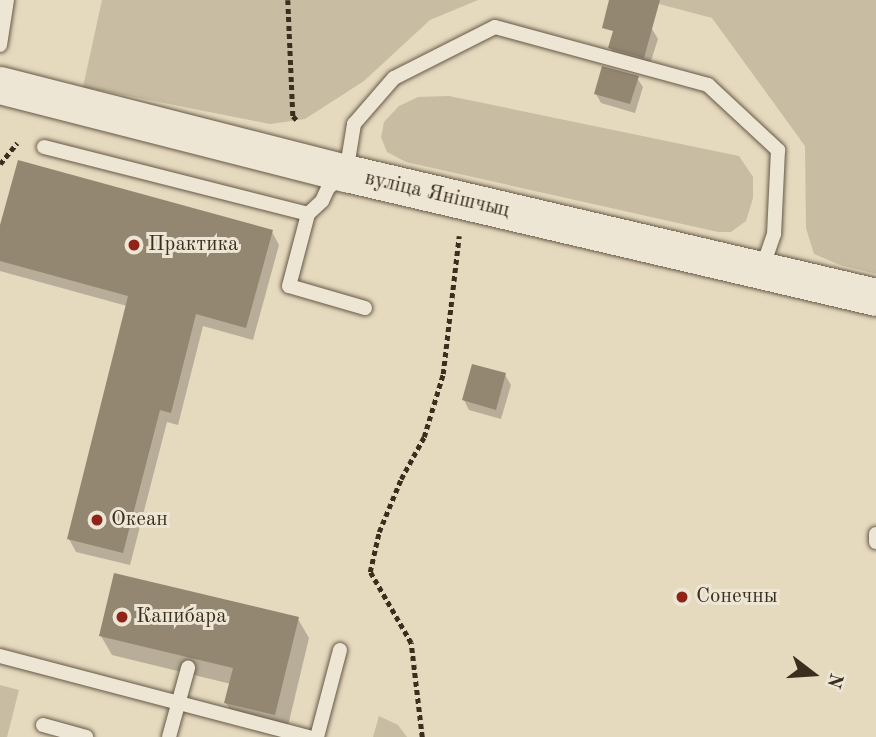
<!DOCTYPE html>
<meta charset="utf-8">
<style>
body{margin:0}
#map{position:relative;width:876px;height:737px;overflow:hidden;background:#e5d9be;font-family:"Old Standard TT",serif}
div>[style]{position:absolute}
.green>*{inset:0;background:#c8bca3}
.shadow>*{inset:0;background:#0003}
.building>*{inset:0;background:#948771}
.path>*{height:4.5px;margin-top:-2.25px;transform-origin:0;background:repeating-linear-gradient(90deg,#3c2e1e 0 5px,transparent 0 8.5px)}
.roads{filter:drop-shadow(0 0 2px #665946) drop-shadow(0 0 2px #665946)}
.service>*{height:14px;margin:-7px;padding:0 7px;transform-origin:7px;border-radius:7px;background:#eee6d5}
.tertiary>*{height:37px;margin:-18.5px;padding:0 18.5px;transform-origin:18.5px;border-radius:18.5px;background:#eee6d5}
.dots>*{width:19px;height:19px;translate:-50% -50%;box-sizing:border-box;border:4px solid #eee6d5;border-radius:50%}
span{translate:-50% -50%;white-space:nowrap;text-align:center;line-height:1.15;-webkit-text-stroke:6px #eee6d5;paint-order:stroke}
.street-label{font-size:21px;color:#3c2e1e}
.poi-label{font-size:21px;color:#3c2e1e}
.left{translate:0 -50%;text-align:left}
.north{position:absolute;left:778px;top:639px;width:70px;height:70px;-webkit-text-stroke:5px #eee6d5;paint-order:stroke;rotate:107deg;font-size:19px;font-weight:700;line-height:28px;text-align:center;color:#3c2e1e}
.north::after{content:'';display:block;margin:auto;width:24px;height:32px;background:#3c2e1e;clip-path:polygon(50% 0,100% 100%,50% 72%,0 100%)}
</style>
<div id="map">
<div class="green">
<i style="clip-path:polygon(102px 0,478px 0,430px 20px,364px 81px,305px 119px,270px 124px,83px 87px)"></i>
<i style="clip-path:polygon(644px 0,876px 0,876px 274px,840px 265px,814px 254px,806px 228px,805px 146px,712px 18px)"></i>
<i style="clip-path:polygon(449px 96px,739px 156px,753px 177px,753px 198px,746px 221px,731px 232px,718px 232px,406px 162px,387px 152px,381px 137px,384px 122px,399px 106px,418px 97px)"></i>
<i style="clip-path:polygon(0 685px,19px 690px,7px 737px,0 737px)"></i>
<i style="clip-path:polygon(379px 716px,398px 725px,407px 737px,373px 737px)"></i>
</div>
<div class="shadow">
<i style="clip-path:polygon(618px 20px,652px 29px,658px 39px,649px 67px,616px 57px,610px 48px)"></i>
<i style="clip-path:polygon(637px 78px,643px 87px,635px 113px,601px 103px,596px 94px)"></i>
<i style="clip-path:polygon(0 232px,272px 232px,279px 245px,253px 340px,203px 326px,178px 425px,167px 422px,130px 565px,76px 552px,69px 539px,127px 306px,0 271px)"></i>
<i style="clip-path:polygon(505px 375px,511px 385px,501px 419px,469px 410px,464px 400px)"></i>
<i style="clip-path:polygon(298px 619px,309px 638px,286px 734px,238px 723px,226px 703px,231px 684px,112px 655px,101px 636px)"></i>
</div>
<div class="building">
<i style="clip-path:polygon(609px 0,660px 0,644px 58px,608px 48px,613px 31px,602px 28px)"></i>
<i style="clip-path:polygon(602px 66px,639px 76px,630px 104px,594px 94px)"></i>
<i style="clip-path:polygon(18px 160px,273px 230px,246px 328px,196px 314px,171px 413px,160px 410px,123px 553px,67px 539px,128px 296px,0 261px,0 225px)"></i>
<i style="clip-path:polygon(472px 364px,506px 373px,496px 410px,462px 400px)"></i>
<i style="clip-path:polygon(114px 573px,299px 617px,275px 715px,224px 703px,233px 668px,99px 636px)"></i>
</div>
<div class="path">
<i style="left:288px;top:0;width:116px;rotate:87.5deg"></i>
<i style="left:293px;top:116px;width:6px;rotate:45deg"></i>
<i style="left:0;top:164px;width:27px;rotate:-51deg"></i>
<i style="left:422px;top:737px;width:95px;rotate:-96.7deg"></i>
<i style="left:411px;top:643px;width:82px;rotate:-120deg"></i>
<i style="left:370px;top:572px;width:41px;rotate:-77.3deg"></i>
<i style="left:379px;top:532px;width:57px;rotate:-67.5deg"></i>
<i style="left:401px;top:479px;width:48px;rotate:-61.3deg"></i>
<i style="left:424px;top:437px;width:66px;rotate:-73.2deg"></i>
<i style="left:443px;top:374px;width:139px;rotate:-83.4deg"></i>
</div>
<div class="roads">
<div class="service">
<i style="left:0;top:45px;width:46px;rotate:-81.2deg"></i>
<i style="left:44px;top:147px;width:272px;rotate:14.2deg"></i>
<i style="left:365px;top:308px;width:79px;rotate:-163.9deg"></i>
<i style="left:289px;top:286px;width:74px;rotate:-75.2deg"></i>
<i style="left:308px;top:214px;width:19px;rotate:-43deg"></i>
<i style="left:322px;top:201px;width:14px;rotate:-65deg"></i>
<i style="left:328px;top:188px;width:23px;rotate:-40deg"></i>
<i style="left:346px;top:173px;width:50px;rotate:-80.7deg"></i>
<i style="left:354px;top:124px;width:61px;rotate:-49deg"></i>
<i style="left:394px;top:78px;width:113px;rotate:-26.8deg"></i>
<i style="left:495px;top:27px;width:221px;rotate:15.2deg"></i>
<i style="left:708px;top:85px;width:96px;rotate:42.9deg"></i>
<i style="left:778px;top:150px;width:84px;rotate:92.7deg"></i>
<i style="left:774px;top:234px;width:36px;rotate:109deg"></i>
<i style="left:876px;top:534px;width:8px;rotate:90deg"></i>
<i style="left:0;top:656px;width:319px;rotate:14.7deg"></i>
<i style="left:43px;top:725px;width:45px;rotate:15.6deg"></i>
<i style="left:169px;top:737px;width:72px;rotate:-74.6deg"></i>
<i style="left:317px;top:737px;width:90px;rotate:-75.2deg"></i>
</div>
<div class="tertiary">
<i style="left:0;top:85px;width:357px;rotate:14.3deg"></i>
<i style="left:346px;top:173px;width:544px;rotate:13.17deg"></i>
</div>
</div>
<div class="dots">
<i style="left:134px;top:245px;background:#8f2418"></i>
<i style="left:97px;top:520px;background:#8f2418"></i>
<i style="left:682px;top:597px;background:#8f2418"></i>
<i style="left:122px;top:617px;background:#8f2418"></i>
</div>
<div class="street-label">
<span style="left:437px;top:195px;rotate:13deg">вуліца Янішчыц</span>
</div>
<div class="poi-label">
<span class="left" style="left:148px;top:245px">Практика</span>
<span class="left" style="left:111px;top:520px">Океан</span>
<span class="left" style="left:696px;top:597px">Сонечны</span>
<span class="left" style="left:136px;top:617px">Капибара</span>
</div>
<div class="north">N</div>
</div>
